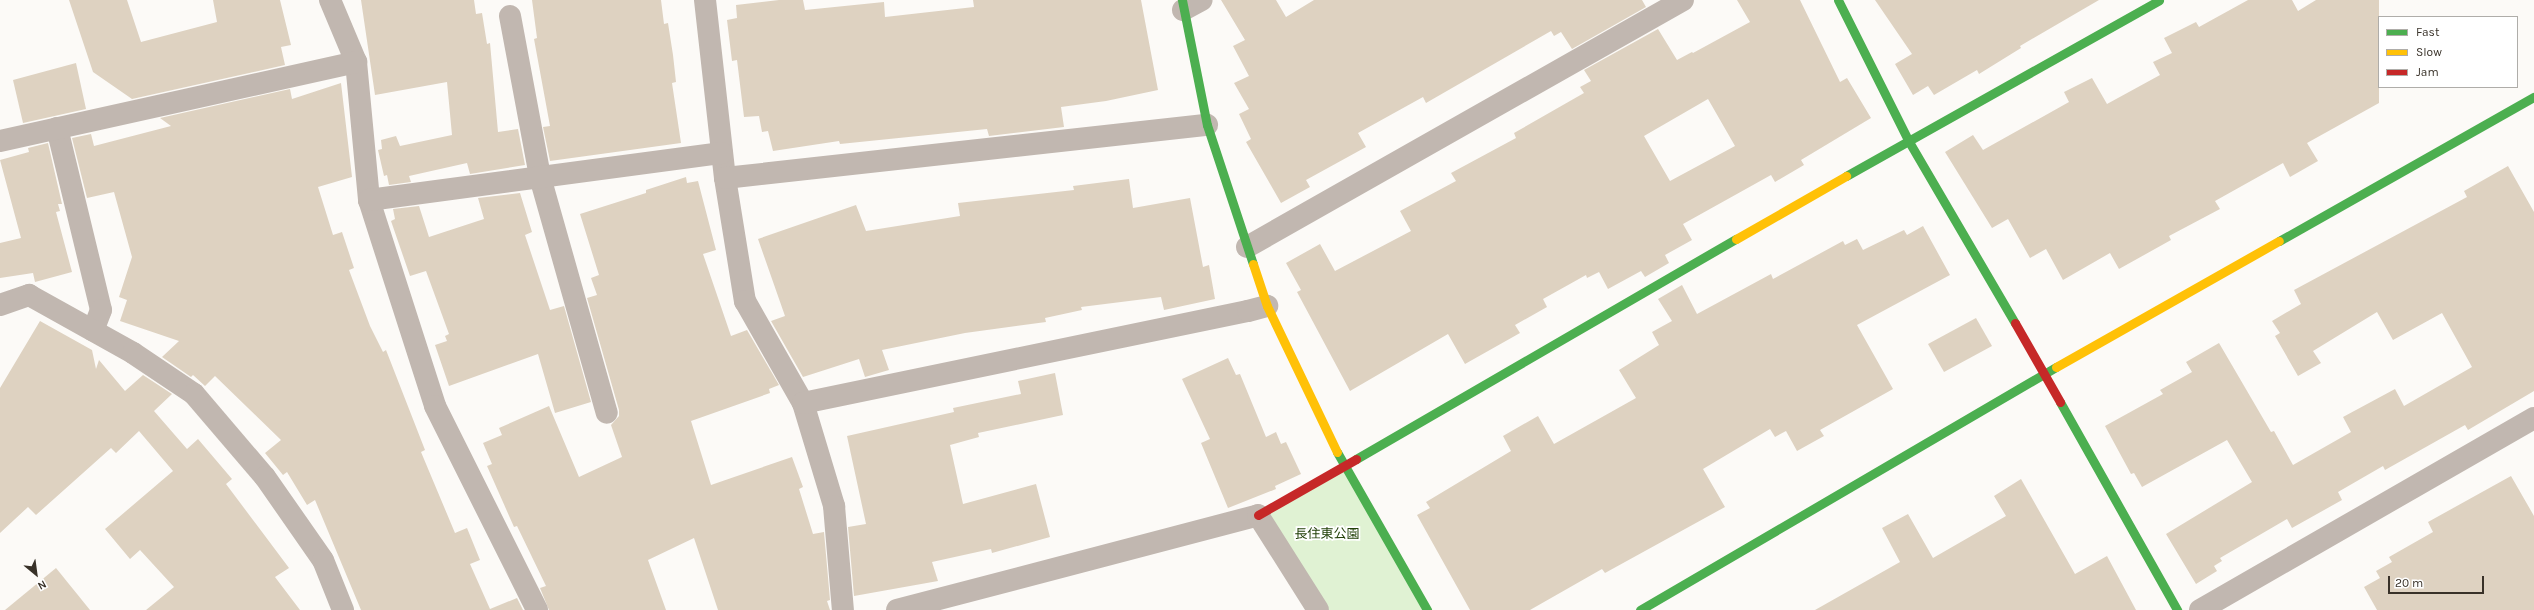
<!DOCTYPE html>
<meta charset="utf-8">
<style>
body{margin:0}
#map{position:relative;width:2534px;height:610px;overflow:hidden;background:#fcfaf7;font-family:Karla,"Noto Sans JP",sans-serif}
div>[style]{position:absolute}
.green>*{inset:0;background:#e0f2d3}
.building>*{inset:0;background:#ded2c1}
.street>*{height:22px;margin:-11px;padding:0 11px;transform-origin:11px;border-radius:11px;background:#c1b7b0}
.fast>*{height:9px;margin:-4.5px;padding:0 4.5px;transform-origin:4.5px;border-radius:4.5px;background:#4caf50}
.slow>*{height:9px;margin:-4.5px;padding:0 4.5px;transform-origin:4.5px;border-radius:4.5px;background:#ffc107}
.jam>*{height:9px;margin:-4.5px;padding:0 4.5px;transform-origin:4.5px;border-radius:4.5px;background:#c62828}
span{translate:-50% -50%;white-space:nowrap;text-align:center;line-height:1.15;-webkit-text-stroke:3.5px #fff;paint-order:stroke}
.park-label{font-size:13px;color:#224008}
.legend{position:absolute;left:2378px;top:16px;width:140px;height:72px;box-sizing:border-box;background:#fff;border:1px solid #afada9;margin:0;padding:5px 7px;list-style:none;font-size:12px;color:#383128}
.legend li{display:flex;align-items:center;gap:8px;height:20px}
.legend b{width:20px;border:1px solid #afada9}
.north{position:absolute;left:16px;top:554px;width:40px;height:40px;-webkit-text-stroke:3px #fff;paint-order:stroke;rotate:151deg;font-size:11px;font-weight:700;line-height:16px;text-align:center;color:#383128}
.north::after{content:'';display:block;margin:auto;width:14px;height:18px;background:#383128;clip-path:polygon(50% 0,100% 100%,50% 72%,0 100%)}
.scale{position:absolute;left:2388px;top:576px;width:96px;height:18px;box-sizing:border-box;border:2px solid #383128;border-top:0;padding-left:5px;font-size:12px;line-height:14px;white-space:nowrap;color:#383128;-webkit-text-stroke:3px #fff;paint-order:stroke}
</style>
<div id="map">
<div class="green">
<i style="clip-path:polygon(1344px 466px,1427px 610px,1318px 610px,1258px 515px)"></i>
</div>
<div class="building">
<i style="clip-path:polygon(69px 0,127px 0,141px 42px,217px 22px,213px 0,280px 0,291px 45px,281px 47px,285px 65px,132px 99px,93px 72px)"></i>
<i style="clip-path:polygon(361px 0,474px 0,476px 14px,482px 13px,487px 44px,490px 43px,498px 132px,518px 129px,525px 165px,470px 174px,467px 163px,409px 176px,411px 182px,389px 185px,387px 175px,384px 176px,378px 150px,382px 149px,381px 140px,396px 136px,400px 146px,452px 135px,447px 82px,375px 95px)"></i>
<i style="clip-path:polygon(532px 0,661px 0,664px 24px,668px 23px,673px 55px,676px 82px,672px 83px,681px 143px,550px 161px,543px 127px,550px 126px,534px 39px,537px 38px)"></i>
<i style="clip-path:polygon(779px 0,803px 0,805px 10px,884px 2px,885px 17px,974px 7px,973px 0,1141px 0,1158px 90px,1106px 101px,1061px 107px,1064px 127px,989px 136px,987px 129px,840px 144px,839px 141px,773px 151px,768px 131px,762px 132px,759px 116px,744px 117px,737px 60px,732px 61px,727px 20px,737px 18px,736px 5px)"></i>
<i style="clip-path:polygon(1221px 0,1276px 0,1286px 17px,1314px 0,1642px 0,1646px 7px,1572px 49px,1561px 32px,1554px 36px,1551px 31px,1426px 103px,1423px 97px,1358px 133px,1366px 147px,1306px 180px,1310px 187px,1281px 203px,1246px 142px,1251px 139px,1239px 114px,1249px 109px,1234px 83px,1249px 76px,1233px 46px,1245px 40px)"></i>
<i style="clip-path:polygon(evenodd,1737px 0,1800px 0,1840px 82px,1847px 78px,1871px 118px,1801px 160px,1804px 165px,1775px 182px,1771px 175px,1683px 224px,1692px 240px,1665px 255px,1669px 263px,1645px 277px,1641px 271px,1608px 289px,1599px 272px,1587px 278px,1586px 275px,1543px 299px,1547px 307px,1515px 325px,1520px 333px,1465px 364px,1448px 334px,1350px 391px,1297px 292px,1301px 290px,1286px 263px,1320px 244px,1335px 271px,1411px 231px,1400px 211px,1456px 181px,1451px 173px,1516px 138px,1514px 133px,1584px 93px,1580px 87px,1591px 81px,1584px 70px,1658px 29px,1677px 60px,1692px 52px,1693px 53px,1750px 22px,1737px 0,1708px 99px,1735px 146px,1670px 181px,1644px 136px,1708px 99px)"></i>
<i style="clip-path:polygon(1875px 0,2099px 0,2020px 46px,2021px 48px,1979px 74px,1977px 70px,1934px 95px,1928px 86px,1913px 95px,1895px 64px,1912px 54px)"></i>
<i style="clip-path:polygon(2248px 0,2292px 0,2298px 11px,2316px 0,2379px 0,2379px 103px,2307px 143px,2318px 161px,2290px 177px,2283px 163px,2215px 201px,2220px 209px,2169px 236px,2171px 240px,2119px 269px,2110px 253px,2063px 280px,2046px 249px,2030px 258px,2008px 219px,1992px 228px,1945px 152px,1973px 135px,1983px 150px,2069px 102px,2064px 92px,2092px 78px,2107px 104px,2160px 75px,2153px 62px,2172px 53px,2164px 38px,2196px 22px,2199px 27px)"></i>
<i style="clip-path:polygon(76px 63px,86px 109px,23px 123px,13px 80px)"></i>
<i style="clip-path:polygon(341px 83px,352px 177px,318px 187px,333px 235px,342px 232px,354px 268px,349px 270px,370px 326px,383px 352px,386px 350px,425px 450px,421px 452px,455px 533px,467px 528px,480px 560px,470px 564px,490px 609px,517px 598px,523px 610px,361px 610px,315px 500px,307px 505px,287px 472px,283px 475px,265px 453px,281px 440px,215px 376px,205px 386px,193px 375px,191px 377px,162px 357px,179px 341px,120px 321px,127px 300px,119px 297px,132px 257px,114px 192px,87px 198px,72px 138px,91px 134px,94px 146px,171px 126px,160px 118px,290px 89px,292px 99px)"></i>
<i style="clip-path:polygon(48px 143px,62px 204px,58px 204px,60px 211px,56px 212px,72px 272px,35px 282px,33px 273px,0 278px,0 243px,21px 238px,0 160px,29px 152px,28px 148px)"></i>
<i style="clip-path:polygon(2508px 166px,2534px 212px,2534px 391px,2468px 430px,2465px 425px,2385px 470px,2383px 466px,2338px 492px,2342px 500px,2292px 528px,2287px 519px,2220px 558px,2222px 561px,2214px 566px,2217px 571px,2196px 584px,2166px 534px,2252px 482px,2227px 440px,2142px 487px,2134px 473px,2131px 474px,2105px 426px,2163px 394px,2160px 390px,2192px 372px,2186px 362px,2219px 343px,2271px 432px,2274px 431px,2293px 465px,2351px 432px,2343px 417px,2395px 389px,2404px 406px,2472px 367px,2442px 313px,2393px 340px,2377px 312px,2313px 351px,2321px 363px,2298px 376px,2275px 336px,2280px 333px,2272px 321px,2301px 304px,2294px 290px,2467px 197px,2464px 191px)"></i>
<i style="clip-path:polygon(686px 177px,687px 183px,698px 181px,716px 250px,703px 254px,731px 336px,747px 330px,779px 385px,769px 389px,770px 393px,691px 421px,711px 485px,792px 457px,803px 487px,799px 489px,813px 534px,824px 532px,830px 600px,827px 601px,830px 610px,718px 610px,694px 538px,648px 560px,666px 610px,549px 610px,540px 588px,546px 586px,517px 526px,514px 527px,487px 466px,492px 464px,483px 443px,502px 435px,499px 428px,549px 406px,579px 477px,622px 457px,611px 425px,619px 416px,619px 410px,587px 298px,597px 295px,591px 278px,599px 275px,580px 214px,646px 193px,646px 190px)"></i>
<i style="clip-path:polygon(1129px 179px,1133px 208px,1190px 198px,1203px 267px,1209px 265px,1215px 299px,1164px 310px,1161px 297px,1081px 307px,1082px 310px,1045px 318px,1046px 322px,965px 333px,882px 350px,889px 370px,865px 377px,859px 359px,803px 377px,771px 321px,785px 316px,758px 239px,856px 205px,866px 231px,960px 216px,958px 203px,1074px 190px,1073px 186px)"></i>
<i style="clip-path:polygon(520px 193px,532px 232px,525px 235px,550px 310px,564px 306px,591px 402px,555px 413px,538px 354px,449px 386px,435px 345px,447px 341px,445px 336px,449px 334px,426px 271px,410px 276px,391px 221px,395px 219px,393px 209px,419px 206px,429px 237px,484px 219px,478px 198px)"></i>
<i style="clip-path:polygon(1923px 226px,1950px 275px,1857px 325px,1893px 389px,1820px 430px,1824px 436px,1797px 451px,1786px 431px,1775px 437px,1770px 429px,1703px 469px,1725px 507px,1605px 573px,1602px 569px,1530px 610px,1470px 610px,1417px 515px,1430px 508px,1426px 502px,1511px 451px,1503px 436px,1538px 416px,1554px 444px,1636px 398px,1619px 370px,1659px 345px,1652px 332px,1672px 321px,1658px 299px,1682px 285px,1697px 314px,1771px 274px,1773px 279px,1843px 241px,1845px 245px,1857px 239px,1863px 250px,1904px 230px,1907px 235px)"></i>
<i style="clip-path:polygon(1976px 318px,1992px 346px,1944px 372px,1928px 344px)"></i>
<i style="clip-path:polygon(40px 321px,92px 350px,96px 369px,99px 360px,125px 391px,143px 375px,172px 394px,154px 411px,187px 449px,198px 439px,232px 479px,226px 484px,289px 568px,275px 577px,300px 610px,146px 610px,174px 587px,140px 550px,130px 559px,105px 529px,173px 471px,139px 431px,116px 453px,111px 448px,36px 515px,28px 507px,0 533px,0 388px)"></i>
<i style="clip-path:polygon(1228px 358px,1236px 375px,1240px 374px,1266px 437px,1276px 432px,1281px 444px,1286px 442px,1301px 474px,1275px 486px,1276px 489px,1228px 508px,1201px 443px,1210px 439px,1182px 379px)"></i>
<i style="clip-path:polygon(1055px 373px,1063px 415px,978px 433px,979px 437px,950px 445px,963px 504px,1036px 484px,1050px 537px,992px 553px,991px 549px,932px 562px,938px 581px,854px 596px,848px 527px,866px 524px,847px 436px,954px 412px,953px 408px,1021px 394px,1018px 381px)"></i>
<i style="clip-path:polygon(2511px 476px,2534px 516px,2534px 610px,2377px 610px,2364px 587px,2380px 578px,2376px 571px,2392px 562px,2389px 557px,2433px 532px,2428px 522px)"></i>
<i style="clip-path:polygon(2021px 479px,2075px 574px,2107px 556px,2136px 610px,1815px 610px,1900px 562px,1882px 528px,1908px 514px,1933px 558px,2006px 516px,1994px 496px)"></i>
<i style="clip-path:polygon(56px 568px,90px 610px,5px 610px)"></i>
</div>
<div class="street">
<i style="left:330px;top:0;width:67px;rotate:67.2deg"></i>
<i style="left:356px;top:62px;width:139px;rotate:84.6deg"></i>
<i style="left:369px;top:200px;width:216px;rotate:72.2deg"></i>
<i style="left:435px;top:406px;width:228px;rotate:63.4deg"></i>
<i style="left:705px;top:0;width:179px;rotate:83.6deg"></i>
<i style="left:725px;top:178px;width:125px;rotate:80.8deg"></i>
<i style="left:745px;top:301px;width:117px;rotate:60.4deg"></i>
<i style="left:803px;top:403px;width:108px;rotate:73.2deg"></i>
<i style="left:834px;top:506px;width:104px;rotate:85.1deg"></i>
<i style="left:1183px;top:10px;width:21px;rotate:-28deg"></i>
<i style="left:510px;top:16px;width:164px;rotate:79.4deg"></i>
<i style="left:540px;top:177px;width:245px;rotate:74.2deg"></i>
<i style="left:57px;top:128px;width:187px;rotate:76.4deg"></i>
<i style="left:101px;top:310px;width:22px;rotate:111deg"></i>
<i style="left:0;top:141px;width:365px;rotate:-12.5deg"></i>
<i style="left:725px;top:178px;width:485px;rotate:-6.3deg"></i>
<i style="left:369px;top:200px;width:356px;rotate:-7.6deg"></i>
<i style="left:1247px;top:247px;width:501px;rotate:-29.53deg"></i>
<i style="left:0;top:305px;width:31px;rotate:-19deg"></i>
<i style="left:29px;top:295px;width:119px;rotate:29.1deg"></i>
<i style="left:133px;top:353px;width:73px;rotate:33.9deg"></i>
<i style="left:194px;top:394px;width:109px;rotate:49.5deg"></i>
<i style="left:265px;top:477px;width:101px;rotate:55.1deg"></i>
<i style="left:323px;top:560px;width:54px;rotate:68.2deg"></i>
<i style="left:803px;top:403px;width:454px;rotate:-11.7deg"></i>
<i style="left:1248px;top:311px;width:20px;rotate:-15deg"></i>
<i style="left:897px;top:610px;width:373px;rotate:-14.7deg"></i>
<i style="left:1258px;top:515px;width:112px;rotate:57.7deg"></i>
<i style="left:2200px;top:610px;width:385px;rotate:-29.9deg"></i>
</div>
<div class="fast">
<i style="left:1182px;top:0;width:127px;rotate:78.7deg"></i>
<i style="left:1207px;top:125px;width:146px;rotate:71.7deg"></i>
<i style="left:1838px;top:0;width:157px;rotate:63.4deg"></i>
<i style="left:1908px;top:140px;width:212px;rotate:59.7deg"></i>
<i style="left:1846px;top:176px;width:359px;rotate:-29.3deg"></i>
<i style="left:2279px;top:241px;width:293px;rotate:-29.5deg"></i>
<i style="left:2060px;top:402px;width:239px;rotate:60.6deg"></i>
<i style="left:1337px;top:452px;width:182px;rotate:60.3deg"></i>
<i style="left:1356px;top:459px;width:439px;rotate:-30.1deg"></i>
<i style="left:1640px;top:610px;width:482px;rotate:-30.3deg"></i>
</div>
<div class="slow">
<i style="left:1736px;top:239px;width:127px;rotate:-29.8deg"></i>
<i style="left:1253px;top:264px;width:44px;rotate:71.6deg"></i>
<i style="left:1267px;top:306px;width:162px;rotate:64.4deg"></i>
<i style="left:2056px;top:367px;width:256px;rotate:-29.5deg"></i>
</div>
<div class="jam">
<i style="left:2015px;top:323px;width:91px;rotate:60.3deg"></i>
<i style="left:1258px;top:515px;width:113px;rotate:-29.7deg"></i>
</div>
<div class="park-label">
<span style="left:1327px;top:534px">長住東公園</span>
</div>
<ul class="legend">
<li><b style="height:5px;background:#4caf50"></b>Fast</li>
<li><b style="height:5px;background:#ffc107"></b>Slow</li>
<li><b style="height:5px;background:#c62828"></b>Jam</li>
</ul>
<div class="north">N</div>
<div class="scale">20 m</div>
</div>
